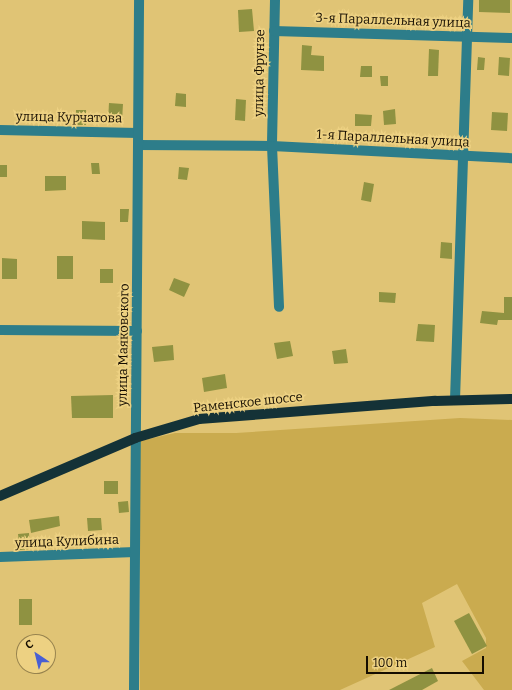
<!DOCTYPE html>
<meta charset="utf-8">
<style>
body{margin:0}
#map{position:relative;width:512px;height:690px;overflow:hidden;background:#e0c475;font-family:Bitter,serif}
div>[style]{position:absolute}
.green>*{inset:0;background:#caab4f}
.building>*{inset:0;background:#8f9241}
.minor>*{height:10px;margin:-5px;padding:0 5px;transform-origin:5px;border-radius:5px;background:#2d7d8a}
.major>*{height:10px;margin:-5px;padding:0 5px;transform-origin:5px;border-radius:5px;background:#143237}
span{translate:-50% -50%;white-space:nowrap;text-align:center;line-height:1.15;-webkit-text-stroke:3.5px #edd182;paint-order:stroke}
.street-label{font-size:13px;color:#150d00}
.north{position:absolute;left:16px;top:634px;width:40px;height:40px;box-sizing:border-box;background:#edd182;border:1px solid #97834e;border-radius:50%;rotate:325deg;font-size:11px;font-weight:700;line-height:16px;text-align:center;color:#150d00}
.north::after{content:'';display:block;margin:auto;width:14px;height:18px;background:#495fd3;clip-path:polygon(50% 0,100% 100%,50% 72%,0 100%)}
.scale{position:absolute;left:366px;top:656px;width:118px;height:18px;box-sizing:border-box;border:2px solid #150d00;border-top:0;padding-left:5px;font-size:12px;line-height:14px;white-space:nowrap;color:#150d00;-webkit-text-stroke:3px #edd182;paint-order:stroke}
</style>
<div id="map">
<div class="green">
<i style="clip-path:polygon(460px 418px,512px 420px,512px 690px,484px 690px,462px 661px,486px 648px,486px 638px,457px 584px,422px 603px,435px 647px,340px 690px,140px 690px,140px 441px,175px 433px,236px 433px)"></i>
</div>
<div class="building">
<i style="clip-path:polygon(479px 0,510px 0,510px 13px,479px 12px)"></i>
<i style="clip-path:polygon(252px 9px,254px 31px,239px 32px,238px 10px)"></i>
<i style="clip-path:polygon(302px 45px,312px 46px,311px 55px,324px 56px,324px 71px,301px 70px)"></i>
<i style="clip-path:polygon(429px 49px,439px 50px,438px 76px,428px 76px)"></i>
<i style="clip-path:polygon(478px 57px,485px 58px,484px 70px,477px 70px)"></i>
<i style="clip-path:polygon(499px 57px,510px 58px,509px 76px,498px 75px)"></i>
<i style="clip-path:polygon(361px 66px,372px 66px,372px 77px,360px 77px)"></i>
<i style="clip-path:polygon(380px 76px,388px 76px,388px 86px,381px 86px)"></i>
<i style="clip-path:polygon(176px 93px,186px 94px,186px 107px,175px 106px)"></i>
<i style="clip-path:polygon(236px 99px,246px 100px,245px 121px,235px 120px)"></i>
<i style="clip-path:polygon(109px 103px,123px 104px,122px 121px,108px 121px)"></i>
<i style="clip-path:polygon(395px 109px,396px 124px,384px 125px,383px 111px)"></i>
<i style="clip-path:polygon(76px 110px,86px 110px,87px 125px,76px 125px)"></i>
<i style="clip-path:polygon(492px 112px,508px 113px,507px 131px,491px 130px)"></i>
<i style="clip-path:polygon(355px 114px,372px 115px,371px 126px,355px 126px)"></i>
<i style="clip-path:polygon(91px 163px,99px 163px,100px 174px,92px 174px)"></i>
<i style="clip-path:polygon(0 165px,7px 165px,7px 177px,0 177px)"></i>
<i style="clip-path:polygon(179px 167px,189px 168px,187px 180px,178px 179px)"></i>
<i style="clip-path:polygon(45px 176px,66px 176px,66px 190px,45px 191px)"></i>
<i style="clip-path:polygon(364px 182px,374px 184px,371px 202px,361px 200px)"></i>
<i style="clip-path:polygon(120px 209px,129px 209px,128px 222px,120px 222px)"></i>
<i style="clip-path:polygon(82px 221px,105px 222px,105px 240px,82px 239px)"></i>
<i style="clip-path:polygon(441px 242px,452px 243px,452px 259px,440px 258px)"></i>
<i style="clip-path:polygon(57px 256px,73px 256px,73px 279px,57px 279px)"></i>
<i style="clip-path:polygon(2px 258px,17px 259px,17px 279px,2px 279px)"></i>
<i style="clip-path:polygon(100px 269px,113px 269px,113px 283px,100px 283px)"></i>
<i style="clip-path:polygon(174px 278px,190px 284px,184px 297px,169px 290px)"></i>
<i style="clip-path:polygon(379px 292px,396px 293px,395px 303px,379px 302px)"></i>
<i style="clip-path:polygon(504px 297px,512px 297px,512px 320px,498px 320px,497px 325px,480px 323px,482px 311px,504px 313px)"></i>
<i style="clip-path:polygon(418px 324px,435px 325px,434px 342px,416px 341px)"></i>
<i style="clip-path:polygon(290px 341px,293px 356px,277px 359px,274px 343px)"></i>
<i style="clip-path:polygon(173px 345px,174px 360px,154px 362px,152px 347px)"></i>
<i style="clip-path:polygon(346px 349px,348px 363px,334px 364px,332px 351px)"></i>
<i style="clip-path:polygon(225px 374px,227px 388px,204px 392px,202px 378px)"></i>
<i style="clip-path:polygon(113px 395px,113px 418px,72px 418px,71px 396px)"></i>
<i style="clip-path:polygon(104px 481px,118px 481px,118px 494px,104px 494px)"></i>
<i style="clip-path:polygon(128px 501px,129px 512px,119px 513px,118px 502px)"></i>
<i style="clip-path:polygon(59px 516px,60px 526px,31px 533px,29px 520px)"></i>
<i style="clip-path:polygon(87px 518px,101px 518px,102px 530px,88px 531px)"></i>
<i style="clip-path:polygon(29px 533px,30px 549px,20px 550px,18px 534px)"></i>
<i style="clip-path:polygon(19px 599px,32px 599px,32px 625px,19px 625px)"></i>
<i style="clip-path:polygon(469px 613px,487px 646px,472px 654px,454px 621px)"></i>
<i style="clip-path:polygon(432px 668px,438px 681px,422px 690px,389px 690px)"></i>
</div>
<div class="minor">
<i style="left:275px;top:0;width:146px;rotate:91.2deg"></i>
<i style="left:272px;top:146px;width:161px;rotate:87.5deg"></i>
<i style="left:274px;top:31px;width:238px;rotate:1.7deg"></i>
<i style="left:0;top:130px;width:138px;rotate:1.2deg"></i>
<i style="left:138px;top:145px;width:134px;rotate:0.4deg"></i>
<i style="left:272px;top:146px;width:240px;rotate:2.9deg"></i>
<i style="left:0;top:330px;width:137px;rotate:0.4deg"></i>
<i style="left:455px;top:400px;width:400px;rotate:-88.1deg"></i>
<i style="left:0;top:557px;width:135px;rotate:-2.1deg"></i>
<i style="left:134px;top:690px;width:690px;rotate:-89.58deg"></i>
</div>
<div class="major">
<i style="left:0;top:496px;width:147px;rotate:-23.2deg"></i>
<i style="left:135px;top:438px;width:67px;rotate:-16.5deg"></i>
<i style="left:199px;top:419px;width:237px;rotate:-4.4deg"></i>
<i style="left:435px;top:401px;width:77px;rotate:-1.5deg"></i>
</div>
<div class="street-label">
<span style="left:393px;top:21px;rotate:2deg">3-я Параллельная улица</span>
<span style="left:260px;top:73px;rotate:-89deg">улица Фрунзе</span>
<span style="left:69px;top:118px;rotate:1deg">улица Курчатова</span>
<span style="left:393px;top:139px;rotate:3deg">1-я Параллельная улица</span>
<span style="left:124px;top:345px;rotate:-89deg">улица Маяковского</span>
<span style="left:248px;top:403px;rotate:-6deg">Раменское шоссе</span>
<span style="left:67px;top:542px;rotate:-2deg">улица Кулибина</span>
</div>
<div class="north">С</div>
<div class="scale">100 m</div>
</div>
